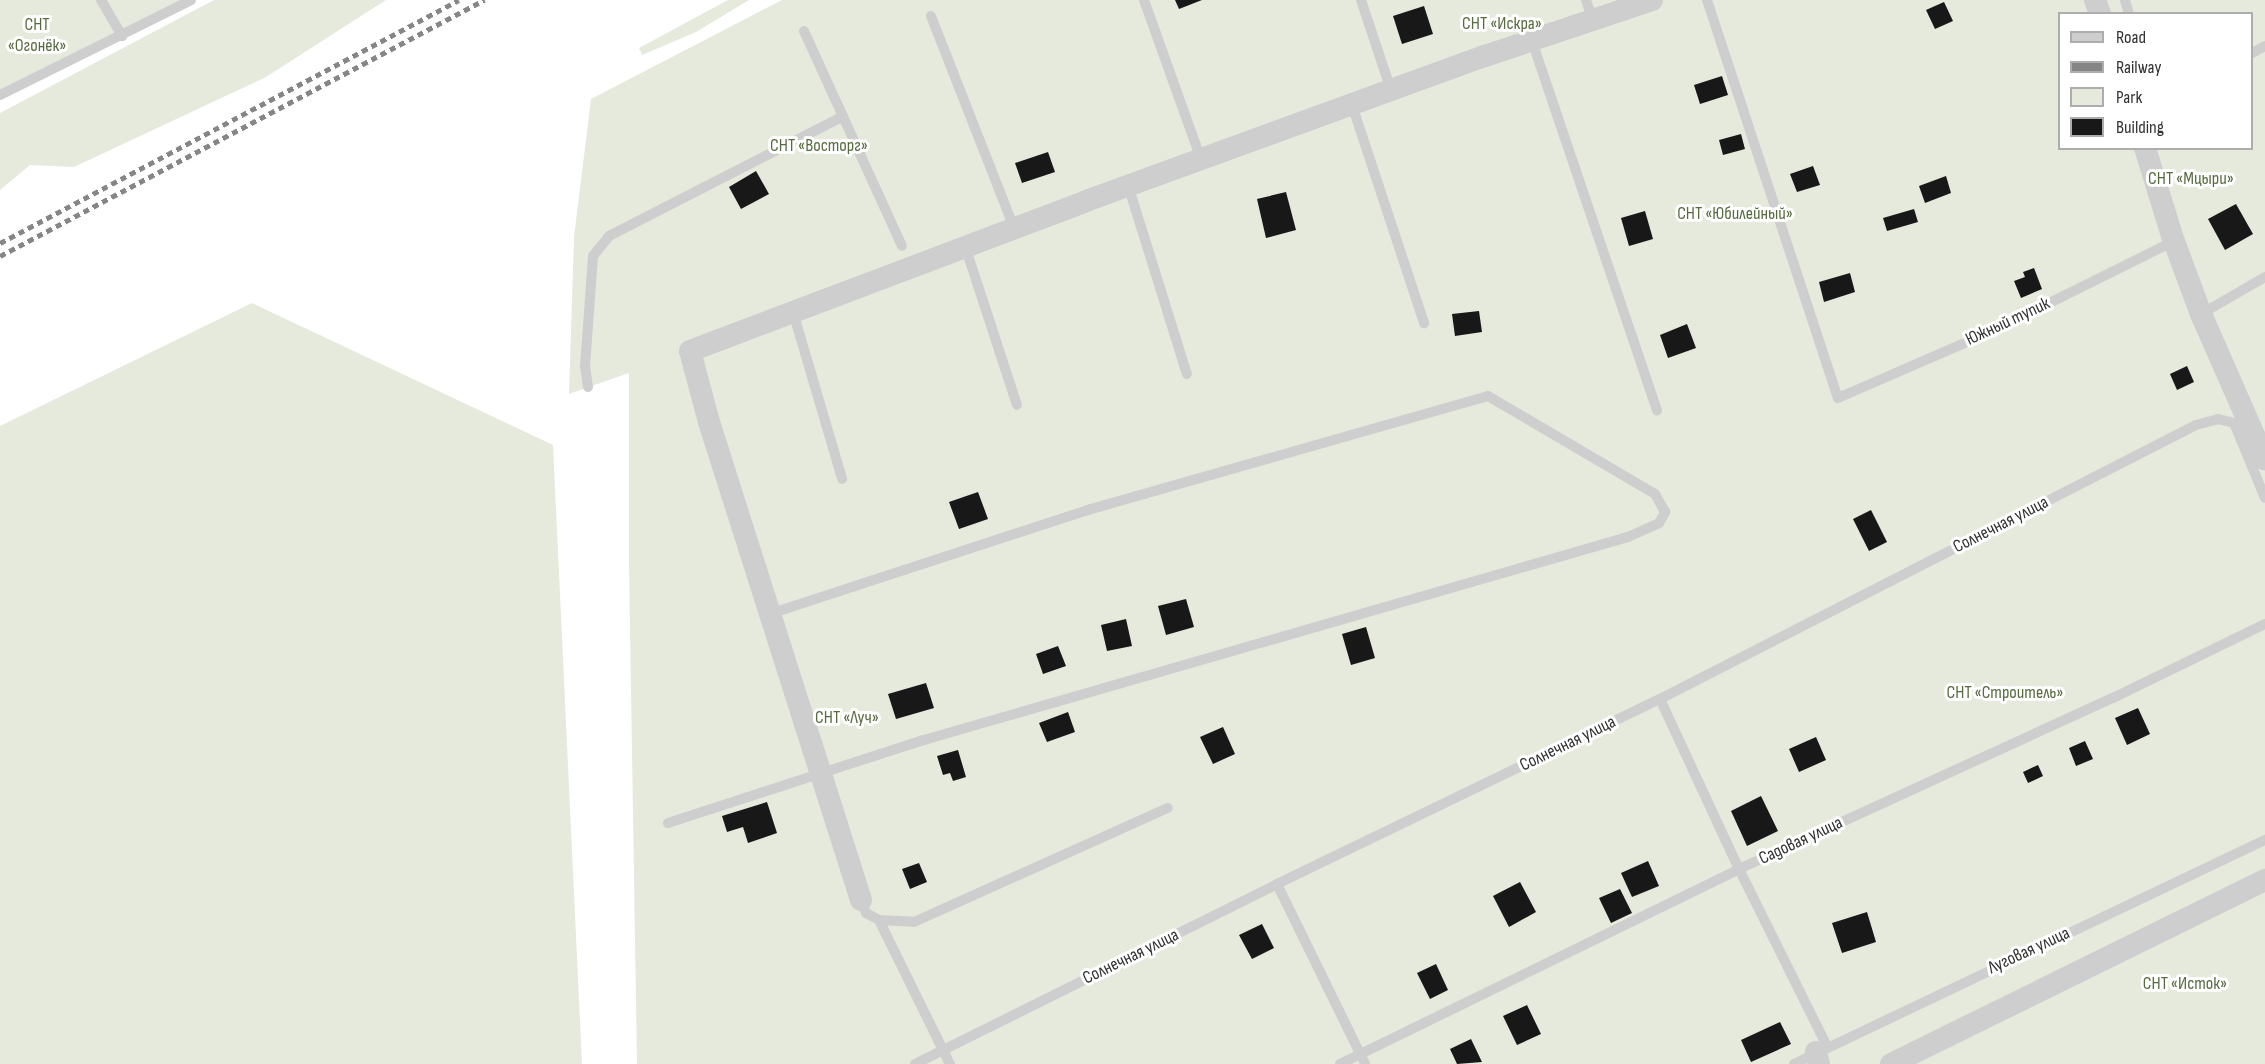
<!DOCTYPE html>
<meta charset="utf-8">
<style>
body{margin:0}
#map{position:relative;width:2265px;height:1064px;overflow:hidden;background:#fff;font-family:"Sofia Sans Condensed",sans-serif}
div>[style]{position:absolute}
.green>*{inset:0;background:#e5eadd}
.building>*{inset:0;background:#181818}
.service>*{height:10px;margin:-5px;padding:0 5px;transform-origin:5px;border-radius:5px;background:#cecece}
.minor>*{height:22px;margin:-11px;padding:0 11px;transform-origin:11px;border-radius:11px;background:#cecece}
.rail>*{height:4.5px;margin-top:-2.25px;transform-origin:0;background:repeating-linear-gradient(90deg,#868686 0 6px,transparent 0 10.5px)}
span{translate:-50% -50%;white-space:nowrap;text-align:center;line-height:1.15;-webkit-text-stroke:6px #fff;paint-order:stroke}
.park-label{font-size:18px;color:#566c40}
.street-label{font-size:18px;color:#313131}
.legend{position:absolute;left:2058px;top:12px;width:195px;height:138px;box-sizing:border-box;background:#fff;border:2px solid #adadad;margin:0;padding:8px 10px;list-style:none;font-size:18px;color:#313131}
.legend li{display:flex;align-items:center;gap:12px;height:30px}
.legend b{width:30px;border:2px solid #adadad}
</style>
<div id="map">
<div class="green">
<i style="clip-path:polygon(0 0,187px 0,0 98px)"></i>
<i style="clip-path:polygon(214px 0,386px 0,266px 77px,74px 167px,30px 165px,0 190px,0 113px)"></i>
<i style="clip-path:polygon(728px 0,749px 0,696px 32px,642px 55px,639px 48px)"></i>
<i style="clip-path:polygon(evenodd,782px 0,2265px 0,2265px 1064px,637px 1064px,629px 564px,629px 373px,569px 394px,574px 237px,591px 99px,782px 0,2060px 14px,2252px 14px,2252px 148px,2060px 148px,2060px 14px)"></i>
<i style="clip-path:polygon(252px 303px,553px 445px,582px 1064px,0 1064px,0 426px)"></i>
</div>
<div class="building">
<i style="clip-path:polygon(1175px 0,1202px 0,1179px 9px)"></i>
<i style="clip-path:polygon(1944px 2px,1953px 21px,1935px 29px,1926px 10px)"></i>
<i style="clip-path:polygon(1424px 6px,1433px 34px,1402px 44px,1393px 16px)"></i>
<i style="clip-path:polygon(1722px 76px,1728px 95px,1700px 104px,1694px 85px)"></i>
<i style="clip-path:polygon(1741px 134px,1745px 149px,1723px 155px,1719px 140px)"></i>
<i style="clip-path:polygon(1048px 152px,1055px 172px,1022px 183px,1015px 163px)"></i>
<i style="clip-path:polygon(1813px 166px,1820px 185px,1797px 192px,1790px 174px)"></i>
<i style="clip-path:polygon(756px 171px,769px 194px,741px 209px,729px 187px)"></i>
<i style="clip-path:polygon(1946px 176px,1951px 193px,1925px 203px,1919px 186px)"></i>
<i style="clip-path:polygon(1286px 192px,1296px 230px,1266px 238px,1257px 199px)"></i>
<i style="clip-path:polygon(2236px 204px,2253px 234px,2225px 250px,2208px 219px)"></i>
<i style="clip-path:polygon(1914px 209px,1918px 222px,1887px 231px,1883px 218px)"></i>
<i style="clip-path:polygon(1645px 211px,1653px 239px,1629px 246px,1621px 218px)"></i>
<i style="clip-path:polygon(2034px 268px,2042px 289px,2021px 298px,2014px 281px,2025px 277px,2023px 272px)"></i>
<i style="clip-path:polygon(1850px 273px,1855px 292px,1824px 302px,1819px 282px)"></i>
<i style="clip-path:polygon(1479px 311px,1482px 332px,1455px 336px,1452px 314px)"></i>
<i style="clip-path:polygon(1687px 324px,1696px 348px,1668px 358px,1660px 335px)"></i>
<i style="clip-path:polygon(2187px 366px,2194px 382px,2177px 390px,2170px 374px)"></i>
<i style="clip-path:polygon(978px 492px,988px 519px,959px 529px,949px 502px)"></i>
<i style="clip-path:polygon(1871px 510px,1887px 542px,1869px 551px,1853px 519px)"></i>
<i style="clip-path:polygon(1186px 599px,1194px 627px,1166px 635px,1158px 606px)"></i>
<i style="clip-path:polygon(1126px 619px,1132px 646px,1107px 651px,1101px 625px)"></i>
<i style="clip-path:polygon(1366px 627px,1375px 658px,1351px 665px,1342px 634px)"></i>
<i style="clip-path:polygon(1058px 646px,1066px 666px,1043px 674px,1036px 654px)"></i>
<i style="clip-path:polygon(926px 683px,934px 708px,896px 719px,888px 694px)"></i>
<i style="clip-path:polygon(2138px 708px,2150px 734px,2127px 745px,2115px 718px)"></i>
<i style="clip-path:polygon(1068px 712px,1075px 732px,1047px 742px,1039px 723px)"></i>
<i style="clip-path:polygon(1223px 727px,1235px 754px,1213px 764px,1200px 737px)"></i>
<i style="clip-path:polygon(1816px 737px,1826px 760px,1799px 772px,1789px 749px)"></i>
<i style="clip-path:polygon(2085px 741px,2093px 759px,2076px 766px,2069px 748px)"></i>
<i style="clip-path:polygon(958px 750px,966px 777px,953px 781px,950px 773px,943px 775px,937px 756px)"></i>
<i style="clip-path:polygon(2038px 765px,2043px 776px,2028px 783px,2023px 772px)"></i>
<i style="clip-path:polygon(1761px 796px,1778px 831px,1747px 846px,1731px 811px)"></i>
<i style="clip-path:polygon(767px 802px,777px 833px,748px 843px,743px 827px,727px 832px,722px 816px)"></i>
<i style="clip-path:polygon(1648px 861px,1659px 886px,1632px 897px,1621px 873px)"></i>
<i style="clip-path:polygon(919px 863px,927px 882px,910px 889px,902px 869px)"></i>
<i style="clip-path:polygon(1520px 882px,1536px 912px,1509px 927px,1493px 896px)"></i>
<i style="clip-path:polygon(1620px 889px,1632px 913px,1611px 923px,1599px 898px)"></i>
<i style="clip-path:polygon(1867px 912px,1876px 942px,1842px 953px,1832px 923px)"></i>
<i style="clip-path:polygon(1262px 924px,1274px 948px,1252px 959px,1239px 935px)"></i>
<i style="clip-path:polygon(1436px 964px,1448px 990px,1430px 999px,1417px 973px)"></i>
<i style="clip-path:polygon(1527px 1005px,1541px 1034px,1517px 1045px,1503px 1016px)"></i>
<i style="clip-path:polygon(1780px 1022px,1791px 1044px,1751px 1062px,1741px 1040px)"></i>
<i style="clip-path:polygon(1471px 1039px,1482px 1062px,1457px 1064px,1450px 1049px)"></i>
</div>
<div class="service">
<i style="left:101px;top:0;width:42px;rotate:59.7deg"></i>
<i style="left:1144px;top:0;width:169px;rotate:70.3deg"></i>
<i style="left:1361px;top:0;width:95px;rotate:71.6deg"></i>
<i style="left:1586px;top:0;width:21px;rotate:71deg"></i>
<i style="left:1707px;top:0;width:419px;rotate:71.8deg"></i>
<i style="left:1838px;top:398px;width:176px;rotate:-23.5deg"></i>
<i style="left:1999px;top:328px;width:195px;rotate:-26.4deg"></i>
<i style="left:2125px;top:0;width:15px;rotate:74deg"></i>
<i style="left:931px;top:16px;width:228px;rotate:68.6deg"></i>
<i style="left:804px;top:31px;width:236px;rotate:65.5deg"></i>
<i style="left:1532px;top:41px;width:390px;rotate:71.3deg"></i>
<i style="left:2252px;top:53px;width:15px;rotate:-28deg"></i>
<i style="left:0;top:95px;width:213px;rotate:-26.4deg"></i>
<i style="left:1352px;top:105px;width:230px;rotate:71.7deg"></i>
<i style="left:1128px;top:185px;width:198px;rotate:72.7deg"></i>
<i style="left:965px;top:246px;width:167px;rotate:71.9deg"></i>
<i style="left:793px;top:312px;width:174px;rotate:73.6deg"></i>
<i style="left:2201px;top:314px;width:74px;rotate:-30deg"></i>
<i style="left:588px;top:387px;width:21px;rotate:-98deg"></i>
<i style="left:585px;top:366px;width:110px;rotate:-85.8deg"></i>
<i style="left:593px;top:256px;width:26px;rotate:-51deg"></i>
<i style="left:609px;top:236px;width:263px;rotate:-27.1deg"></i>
<i style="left:1660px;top:699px;width:187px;rotate:65.1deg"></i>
<i style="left:1739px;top:869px;width:198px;rotate:63.6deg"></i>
<i style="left:668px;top:823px;width:269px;rotate:-18deg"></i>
<i style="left:924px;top:740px;width:733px;rotate:-16.09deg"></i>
<i style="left:1628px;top:537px;width:34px;rotate:-24deg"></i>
<i style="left:1659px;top:523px;width:13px;rotate:-61deg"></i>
<i style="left:1665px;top:512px;width:21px;rotate:-119deg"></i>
<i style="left:1655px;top:494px;width:194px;rotate:-149.6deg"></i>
<i style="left:1488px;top:396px;width:413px;rotate:164.1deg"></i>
<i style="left:1091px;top:509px;width:339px;rotate:161.9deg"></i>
<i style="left:1277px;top:884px;width:200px;rotate:63.9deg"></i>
<i style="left:861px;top:900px;width:14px;rotate:69deg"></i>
<i style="left:866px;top:913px;width:15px;rotate:28deg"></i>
<i style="left:879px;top:920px;width:35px;rotate:3deg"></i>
<i style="left:914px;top:922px;width:278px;rotate:-24.2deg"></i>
<i style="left:879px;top:920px;width:161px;rotate:63.8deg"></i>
<i style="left:915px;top:1064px;width:404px;rotate:-26.4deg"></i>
<i style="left:1277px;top:884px;width:425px;rotate:-25.8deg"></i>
<i style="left:1660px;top:699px;width:602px;rotate:-27.08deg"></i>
<i style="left:2196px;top:425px;width:23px;rotate:-15deg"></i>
<i style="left:2218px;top:419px;width:16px;rotate:14deg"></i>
<i style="left:2234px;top:423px;width:81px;rotate:67.5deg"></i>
<i style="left:1340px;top:1064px;width:444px;rotate:-26deg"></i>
<i style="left:1739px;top:869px;width:411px;rotate:-24.6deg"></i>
<i style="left:2113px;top:698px;width:169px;rotate:-26deg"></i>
<i style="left:1794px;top:1064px;width:522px;rotate:-25.44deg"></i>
</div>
<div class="minor">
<i style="left:2095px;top:0;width:15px;rotate:70deg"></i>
<i style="left:2145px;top:148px;width:92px;rotate:72.9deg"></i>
<i style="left:2172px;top:236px;width:83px;rotate:69.6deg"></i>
<i style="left:2201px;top:314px;width:159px;rotate:66.3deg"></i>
<i style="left:861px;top:900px;width:502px;rotate:-107.64deg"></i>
<i style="left:709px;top:422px;width:73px;rotate:-105deg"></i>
<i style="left:690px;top:351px;width:423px;rotate:-20.7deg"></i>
<i style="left:1086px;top:201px;width:425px;rotate:-20deg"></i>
<i style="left:1485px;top:56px;width:176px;rotate:-18.5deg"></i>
<i style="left:1816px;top:1052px;width:12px;rotate:76deg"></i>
<i style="left:1891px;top:1064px;width:417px;rotate:-26.2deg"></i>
</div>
<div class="rail">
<i style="left:0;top:243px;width:519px;rotate:-27.9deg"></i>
<i style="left:0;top:256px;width:548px;rotate:-27.88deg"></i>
</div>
<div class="park-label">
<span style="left:1502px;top:24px">СНТ «Искра»</span>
<span style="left:37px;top:36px">СНТ<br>«Огонёк»</span>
<span style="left:819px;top:146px">СНТ «Восторг»</span>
<span style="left:2191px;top:179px">СНТ «Мцыри»</span>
<span style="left:1735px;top:214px">СНТ «Юбилейный»</span>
<span style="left:2005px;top:693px">СНТ «Строитель»</span>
<span style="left:847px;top:718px">СНТ «Луч»</span>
<span style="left:2185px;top:984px">СНТ «Исток»</span>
</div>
<div class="street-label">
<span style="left:2008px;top:322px;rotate:-25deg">Южный тупик</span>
<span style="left:2001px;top:525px;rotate:-27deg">Солнечная улица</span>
<span style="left:1568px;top:744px;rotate:-26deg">Солнечная улица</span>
<span style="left:1801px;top:841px;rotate:-25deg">Садовая улица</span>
<span style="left:2029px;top:951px;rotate:-25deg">Луговая улица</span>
<span style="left:1131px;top:957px;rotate:-26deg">Солнечная улица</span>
</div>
<ul class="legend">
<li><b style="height:8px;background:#cecece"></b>Road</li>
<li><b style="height:8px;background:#868686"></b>Railway</li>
<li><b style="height:16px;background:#e5eadd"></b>Park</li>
<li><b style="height:16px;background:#181818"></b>Building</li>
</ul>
</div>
